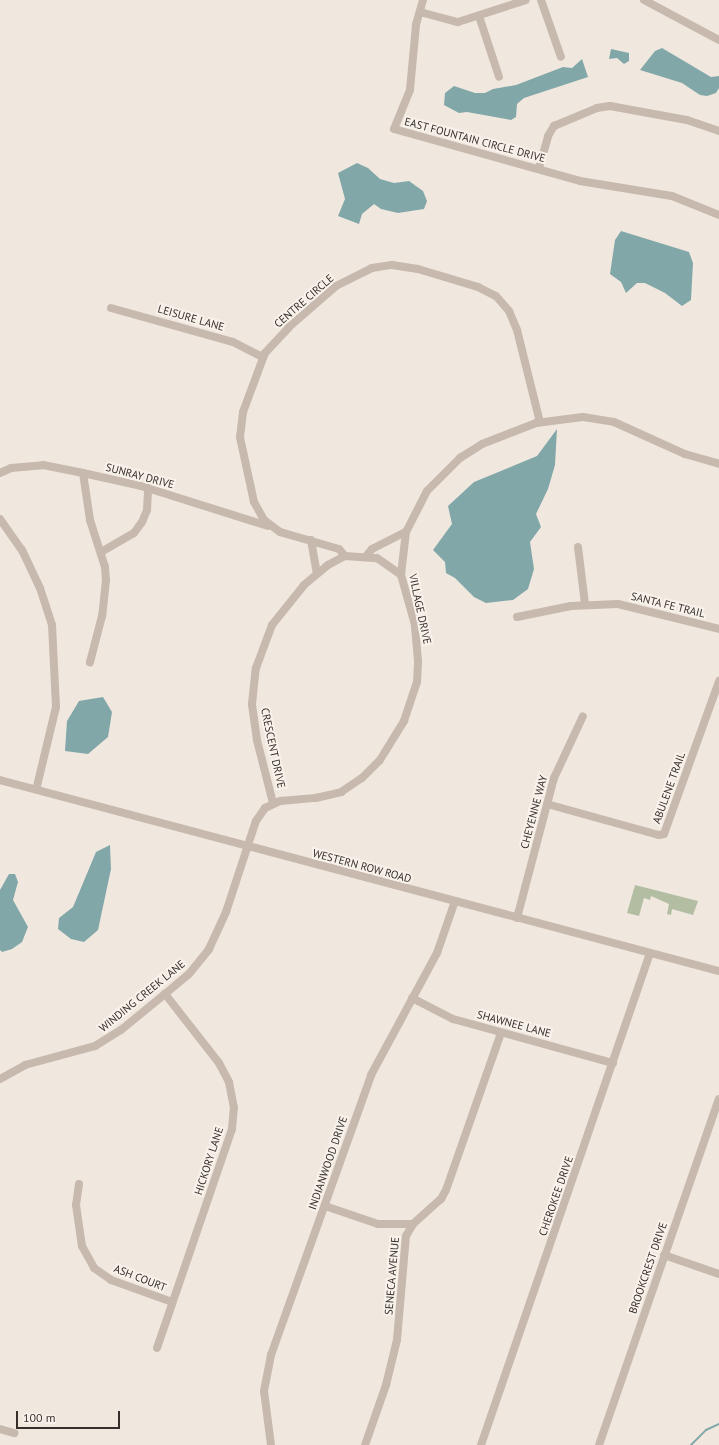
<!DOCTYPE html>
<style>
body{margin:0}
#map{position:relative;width:719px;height:1445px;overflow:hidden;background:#f0e8df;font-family:"PT Sans",sans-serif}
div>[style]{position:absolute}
.green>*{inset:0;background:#b3bda1}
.water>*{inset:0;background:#82a7a9}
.stream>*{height:2px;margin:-1px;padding:0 1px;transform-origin:1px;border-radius:1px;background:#82a7a9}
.minor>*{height:8px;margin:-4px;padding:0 4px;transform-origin:4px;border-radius:4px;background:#c7b9ad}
span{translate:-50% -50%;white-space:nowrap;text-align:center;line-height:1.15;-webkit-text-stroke:4px #f8f2eb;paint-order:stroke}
.street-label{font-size:11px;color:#362e2a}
.scale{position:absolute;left:16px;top:1411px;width:104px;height:18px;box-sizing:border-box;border:2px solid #362e2a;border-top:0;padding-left:5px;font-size:12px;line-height:14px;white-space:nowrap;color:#362e2a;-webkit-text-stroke:3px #f8f2eb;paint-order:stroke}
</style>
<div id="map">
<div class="green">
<i style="clip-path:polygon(635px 885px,698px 901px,693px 915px,672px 909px,671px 915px,667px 914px,669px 904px,651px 896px,650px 900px,644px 898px,639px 916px,627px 913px)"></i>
</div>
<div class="water">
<i style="clip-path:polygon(662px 48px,711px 77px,719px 76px,719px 88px,716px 93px,707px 96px,700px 95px,682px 83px,640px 70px,655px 51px)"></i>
<i style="clip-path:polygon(611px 49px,629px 53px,629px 61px,624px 64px,617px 58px,609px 59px)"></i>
<i style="clip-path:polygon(582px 59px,588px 77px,524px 98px,517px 104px,516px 117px,511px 120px,467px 112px,459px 113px,444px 105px,445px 93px,454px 86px,475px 93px,485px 93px,493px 89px,516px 85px,563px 67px,572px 68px)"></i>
<i style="clip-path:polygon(357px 163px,368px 168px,380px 179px,394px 183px,409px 181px,423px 191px,427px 201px,424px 209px,398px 213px,381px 209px,374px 204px,362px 214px,359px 224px,338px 216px,345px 199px,338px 173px)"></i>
<i style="clip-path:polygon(621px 231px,689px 252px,693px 263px,691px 300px,682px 306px,665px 293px,645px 283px,637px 283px,626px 293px,621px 282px,610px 274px,615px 240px)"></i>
<i style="clip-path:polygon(557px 429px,555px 465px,548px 489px,536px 514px,541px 527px,530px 542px,534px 569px,528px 589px,513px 600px,486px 603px,474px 597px,455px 578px,446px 573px,445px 562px,433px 550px,452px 524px,448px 506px,474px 482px,537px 456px)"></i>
<i style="clip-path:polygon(103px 697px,112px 712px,108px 737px,88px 754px,65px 751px,67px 721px,79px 701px)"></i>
<i style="clip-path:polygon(110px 845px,111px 869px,98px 930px,84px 942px,71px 939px,58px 929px,59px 918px,73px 907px,96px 852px)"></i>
<i style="clip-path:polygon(9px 874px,15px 874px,18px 882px,13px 900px,28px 927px,22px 942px,12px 949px,2px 952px,0 950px,0 890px)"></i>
</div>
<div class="stream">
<i style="left:691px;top:1445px;width:21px;rotate:-45deg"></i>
<i style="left:706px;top:1430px;width:14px;rotate:-25deg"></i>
</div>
<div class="minor">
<i style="left:423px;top:0;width:26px;rotate:106deg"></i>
<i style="left:416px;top:25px;width:65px;rotate:95.3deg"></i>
<i style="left:410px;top:90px;width:42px;rotate:112.3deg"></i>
<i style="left:394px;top:129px;width:193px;rotate:15.6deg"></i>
<i style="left:580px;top:181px;width:93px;rotate:9.3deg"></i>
<i style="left:672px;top:196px;width:51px;rotate:22deg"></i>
<i style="left:541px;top:0;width:60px;rotate:70.7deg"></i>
<i style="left:644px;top:0;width:85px;rotate:28.1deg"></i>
<i style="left:420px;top:12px;width:39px;rotate:15deg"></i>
<i style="left:458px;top:22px;width:71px;rotate:-17.9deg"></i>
<i style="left:479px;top:16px;width:64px;rotate:71.8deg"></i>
<i style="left:539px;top:168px;width:33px;rotate:-74deg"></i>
<i style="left:548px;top:136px;width:12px;rotate:-59deg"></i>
<i style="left:554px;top:126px;width:47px;rotate:-22.7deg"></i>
<i style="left:597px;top:108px;width:13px;rotate:-9deg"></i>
<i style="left:610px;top:106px;width:78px;rotate:10.3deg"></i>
<i style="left:687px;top:120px;width:34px;rotate:19deg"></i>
<i style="left:111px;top:308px;width:127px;rotate:15.6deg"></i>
<i style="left:233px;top:342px;width:34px;rotate:27deg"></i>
<i style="left:0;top:473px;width:12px;rotate:-24deg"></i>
<i style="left:11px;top:468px;width:32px;rotate:-5deg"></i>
<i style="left:43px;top:465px;width:41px;rotate:11.3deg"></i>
<i style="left:83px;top:473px;width:59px;rotate:12.6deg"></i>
<i style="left:141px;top:486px;width:133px;rotate:17.5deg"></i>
<i style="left:83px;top:473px;width:48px;rotate:81.5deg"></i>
<i style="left:90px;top:520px;width:49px;rotate:72.3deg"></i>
<i style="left:105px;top:567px;width:13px;rotate:86deg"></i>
<i style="left:106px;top:580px;width:36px;rotate:96deg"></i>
<i style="left:102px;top:616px;width:48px;rotate:104.6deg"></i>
<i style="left:0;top:519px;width:38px;rotate:55deg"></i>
<i style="left:22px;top:550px;width:42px;rotate:64.7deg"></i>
<i style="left:40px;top:588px;width:39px;rotate:72deg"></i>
<i style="left:52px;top:625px;width:82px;rotate:87.2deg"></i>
<i style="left:56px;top:707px;width:85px;rotate:103.5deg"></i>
<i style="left:311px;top:540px;width:34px;rotate:80deg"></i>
<i style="left:578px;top:547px;width:57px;rotate:83deg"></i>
<i style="left:101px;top:552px;width:38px;rotate:-30deg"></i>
<i style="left:134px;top:533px;width:14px;rotate:-54deg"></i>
<i style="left:142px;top:522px;width:13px;rotate:-67deg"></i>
<i style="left:147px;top:510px;width:22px;rotate:-87deg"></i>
<i style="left:367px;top:555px;width:8px;rotate:-50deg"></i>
<i style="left:372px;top:549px;width:38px;rotate:-27deg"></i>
<i style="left:345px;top:556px;width:9px;rotate:-131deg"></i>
<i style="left:339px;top:549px;width:61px;rotate:-163.9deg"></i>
<i style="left:280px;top:532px;width:20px;rotate:-143deg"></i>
<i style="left:264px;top:520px;width:21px;rotate:-119deg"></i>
<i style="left:254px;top:502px;width:66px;rotate:-102.2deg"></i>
<i style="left:240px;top:437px;width:25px;rotate:-83deg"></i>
<i style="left:243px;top:412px;width:63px;rotate:-69.6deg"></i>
<i style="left:265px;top:353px;width:35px;rotate:-47deg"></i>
<i style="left:289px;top:327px;width:62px;rotate:-41.1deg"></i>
<i style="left:336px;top:286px;width:40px;rotate:-26.6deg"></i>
<i style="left:372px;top:268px;width:20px;rotate:-9deg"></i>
<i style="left:392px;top:265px;width:26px;rotate:9deg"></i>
<i style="left:418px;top:269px;width:63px;rotate:16.7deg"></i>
<i style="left:478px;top:287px;width:20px;rotate:27deg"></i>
<i style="left:496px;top:296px;width:20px;rotate:49deg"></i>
<i style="left:509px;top:311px;width:21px;rotate:67deg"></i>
<i style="left:517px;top:330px;width:95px;rotate:76deg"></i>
<i style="left:517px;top:617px;width:55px;rotate:-11.5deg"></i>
<i style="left:571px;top:606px;width:47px;rotate:-2.4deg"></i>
<i style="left:618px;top:604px;width:104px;rotate:13.9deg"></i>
<i style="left:0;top:780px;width:744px;rotate:14.88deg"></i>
<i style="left:273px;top:803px;width:65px;rotate:-104.3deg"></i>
<i style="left:257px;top:740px;width:36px;rotate:-98deg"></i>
<i style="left:252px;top:704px;width:36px;rotate:-84deg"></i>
<i style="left:256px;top:668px;width:46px;rotate:-69.6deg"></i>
<i style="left:272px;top:625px;width:51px;rotate:-51.3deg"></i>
<i style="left:304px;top:585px;width:31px;rotate:-40deg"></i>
<i style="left:328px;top:565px;width:19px;rotate:-28deg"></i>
<i style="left:345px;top:556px;width:32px;rotate:4deg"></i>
<i style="left:377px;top:558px;width:29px;rotate:35deg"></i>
<i style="left:547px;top:804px;width:116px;rotate:15.5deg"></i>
<i style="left:659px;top:835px;width:5px;rotate:-11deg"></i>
<i style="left:664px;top:834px;width:163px;rotate:-70.2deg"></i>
<i style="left:517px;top:918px;width:145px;rotate:-75.2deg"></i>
<i style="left:554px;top:778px;width:68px;rotate:-64.9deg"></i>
<i style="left:412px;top:998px;width:46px;rotate:27.1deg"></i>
<i style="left:453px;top:1019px;width:166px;rotate:15.4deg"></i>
<i style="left:0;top:1079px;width:29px;rotate:-29deg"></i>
<i style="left:25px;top:1065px;width:73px;rotate:-15.2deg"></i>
<i style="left:95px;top:1046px;width:31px;rotate:-32deg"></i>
<i style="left:121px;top:1030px;width:57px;rotate:-39.3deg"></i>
<i style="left:165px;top:994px;width:31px;rotate:-40deg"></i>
<i style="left:189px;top:974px;width:32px;rotate:-51deg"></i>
<i style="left:209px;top:949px;width:41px;rotate:-65.3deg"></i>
<i style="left:226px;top:912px;width:96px;rotate:-71.8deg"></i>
<i style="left:256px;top:821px;width:16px;rotate:-55deg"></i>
<i style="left:265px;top:808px;width:17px;rotate:-25deg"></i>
<i style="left:280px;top:801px;width:36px;rotate:-5deg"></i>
<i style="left:316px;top:798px;width:26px;rotate:-13deg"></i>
<i style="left:341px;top:792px;width:25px;rotate:-34deg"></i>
<i style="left:362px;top:778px;width:25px;rotate:-45deg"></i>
<i style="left:380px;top:760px;width:46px;rotate:-58.4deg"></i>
<i style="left:404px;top:721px;width:41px;rotate:-71.6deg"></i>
<i style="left:417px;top:682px;width:21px;rotate:-87deg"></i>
<i style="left:418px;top:661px;width:36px;rotate:-95deg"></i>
<i style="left:415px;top:625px;width:52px;rotate:-105.6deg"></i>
<i style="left:401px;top:575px;width:43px;rotate:-83.4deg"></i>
<i style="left:406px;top:532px;width:46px;rotate:-62.9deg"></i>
<i style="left:427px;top:491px;width:47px;rotate:-45deg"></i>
<i style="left:460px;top:458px;width:26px;rotate:-32deg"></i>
<i style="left:482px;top:444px;width:58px;rotate:-21.3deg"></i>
<i style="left:536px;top:423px;width:47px;rotate:-7.3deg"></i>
<i style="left:583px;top:417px;width:31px;rotate:9deg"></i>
<i style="left:614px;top:422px;width:78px;rotate:24.3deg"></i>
<i style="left:685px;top:454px;width:35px;rotate:16deg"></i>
<i style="left:79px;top:1184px;width:21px;rotate:98deg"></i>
<i style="left:76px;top:1205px;width:41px;rotate:81.7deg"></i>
<i style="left:82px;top:1246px;width:25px;rotate:61deg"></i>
<i style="left:94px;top:1268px;width:21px;rotate:35deg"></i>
<i style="left:111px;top:1280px;width:65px;rotate:19.8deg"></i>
<i style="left:325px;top:1206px;width:56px;rotate:18.8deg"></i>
<i style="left:378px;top:1224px;width:35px"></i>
<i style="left:664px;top:1255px;width:58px;rotate:19.1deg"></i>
<i style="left:157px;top:1348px;width:231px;rotate:-71.1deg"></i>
<i style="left:232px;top:1129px;width:21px;rotate:-85deg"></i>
<i style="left:234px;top:1108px;width:26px;rotate:-101deg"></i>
<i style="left:229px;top:1082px;width:21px;rotate:-118deg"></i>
<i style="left:219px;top:1063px;width:88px;rotate:-128deg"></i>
<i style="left:0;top:1429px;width:15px;rotate:16deg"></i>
<i style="left:271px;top:1445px;width:54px;rotate:-97.4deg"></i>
<i style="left:264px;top:1391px;width:37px;rotate:-79deg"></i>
<i style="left:271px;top:1355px;width:297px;rotate:-70.3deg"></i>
<i style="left:371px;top:1075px;width:139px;rotate:-61.6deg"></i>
<i style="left:437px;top:953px;width:55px;rotate:-70.9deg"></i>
<i style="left:365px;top:1445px;width:64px;rotate:-70.7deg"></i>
<i style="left:386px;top:1385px;width:46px;rotate:-76.3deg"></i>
<i style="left:397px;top:1340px;width:104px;rotate:-85.1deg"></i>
<i style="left:406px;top:1236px;width:14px;rotate:-60deg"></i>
<i style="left:413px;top:1224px;width:38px;rotate:-42deg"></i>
<i style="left:441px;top:1199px;width:10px;rotate:-61deg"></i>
<i style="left:446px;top:1190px;width:166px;rotate:-70.7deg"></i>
<i style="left:481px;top:1445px;width:520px;rotate:-71.04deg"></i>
<i style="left:599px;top:1445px;width:366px;rotate:-70.9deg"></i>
</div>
<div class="street-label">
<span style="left:475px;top:140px;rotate:15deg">EAST FOUNTAIN CIRCLE DRIVE</span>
<span style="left:304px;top:301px;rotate:-41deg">CENTRE CIRCLE</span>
<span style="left:191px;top:318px;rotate:16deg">LEISURE LANE</span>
<span style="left:140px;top:476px;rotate:15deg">SUNRAY DRIVE</span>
<span style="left:668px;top:605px;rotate:14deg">SANTA FE TRAIL</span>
<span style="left:420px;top:609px;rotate:78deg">VILLAGE DRIVE</span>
<span style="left:273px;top:748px;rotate:78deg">CRESCENT DRIVE</span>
<span style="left:669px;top:788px;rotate:-70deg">ABULENE TRAIL</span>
<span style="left:534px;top:812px;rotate:-75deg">CHEYENNE WAY</span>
<span style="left:362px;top:866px;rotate:15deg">WESTERN ROW ROAD</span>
<span style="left:142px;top:996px;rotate:-39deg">WINDING CREEK LANE</span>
<span style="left:514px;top:1024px;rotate:15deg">SHAWNEE LANE</span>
<span style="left:209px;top:1161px;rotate:-72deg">HICKORY LANE</span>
<span style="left:328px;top:1163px;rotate:-71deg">INDIANWOOD DRIVE</span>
<span style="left:556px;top:1196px;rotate:-71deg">CHEROKEE DRIVE</span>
<span style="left:648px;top:1268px;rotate:-71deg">BROOKCREST DRIVE</span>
<span style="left:392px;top:1276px;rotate:-85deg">SENECA AVENUE</span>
<span style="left:140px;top:1278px;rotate:21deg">ASH COURT</span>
</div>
<div class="scale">100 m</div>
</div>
